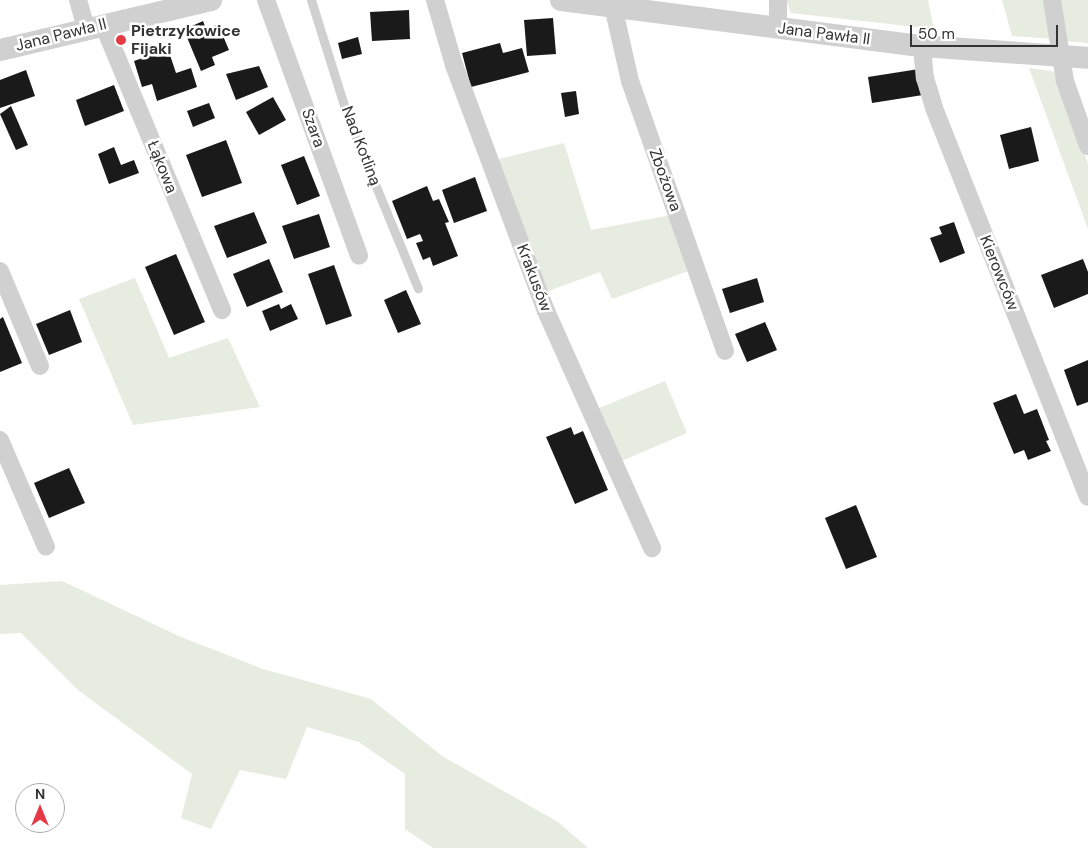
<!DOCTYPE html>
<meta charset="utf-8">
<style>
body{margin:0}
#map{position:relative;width:1088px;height:848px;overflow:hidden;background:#fff;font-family:"DM Sans",sans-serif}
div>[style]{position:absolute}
.green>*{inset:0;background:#e6ecdf}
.building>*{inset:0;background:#1a1a1a}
.service>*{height:9px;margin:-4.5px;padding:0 4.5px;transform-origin:4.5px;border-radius:4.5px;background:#d0d0d0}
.minor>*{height:18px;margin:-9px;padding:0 9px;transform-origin:9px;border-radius:9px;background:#d0d0d0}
.tertiary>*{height:22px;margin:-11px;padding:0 11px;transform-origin:11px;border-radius:11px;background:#d0d0d0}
.dots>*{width:14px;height:14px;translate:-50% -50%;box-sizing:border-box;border:2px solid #fff;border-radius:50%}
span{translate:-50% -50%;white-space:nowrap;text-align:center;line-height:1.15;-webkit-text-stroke:5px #fff;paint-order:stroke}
.poi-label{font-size:16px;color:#333;font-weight:700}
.left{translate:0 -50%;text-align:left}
.street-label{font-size:16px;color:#333}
.north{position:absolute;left:15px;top:783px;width:50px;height:50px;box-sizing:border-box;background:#fff;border:1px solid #adadad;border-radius:50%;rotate:0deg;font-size:14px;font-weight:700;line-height:20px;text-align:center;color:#333}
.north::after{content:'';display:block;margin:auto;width:18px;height:22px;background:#e63946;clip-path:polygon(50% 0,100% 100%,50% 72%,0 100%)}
.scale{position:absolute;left:910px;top:25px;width:148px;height:22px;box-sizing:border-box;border:2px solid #333;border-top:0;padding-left:6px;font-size:15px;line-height:18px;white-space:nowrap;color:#333;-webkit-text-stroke:4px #fff;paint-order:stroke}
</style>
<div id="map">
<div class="green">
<i style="clip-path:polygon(786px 0,928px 0,934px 29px,791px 13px)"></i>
<i style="clip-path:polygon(1002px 0,1048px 0,1054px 39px,1012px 36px)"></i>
<i style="clip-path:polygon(1057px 0,1088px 0,1088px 43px,1064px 41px)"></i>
<i style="clip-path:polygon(1029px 68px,1052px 71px,1058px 77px,1088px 164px,1088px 229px)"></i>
<i style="clip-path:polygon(564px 143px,591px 230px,672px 215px,691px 270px,612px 299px,600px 272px,546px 292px,495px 160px)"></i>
<i style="clip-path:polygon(135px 278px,169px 358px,228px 338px,260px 407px,133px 425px,79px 299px)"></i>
<i style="clip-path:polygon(665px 381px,687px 433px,619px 462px,597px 409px)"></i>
<i style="clip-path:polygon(62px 581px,181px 637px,263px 669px,371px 699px,442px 756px,558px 822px,588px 848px,433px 848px,405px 829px,405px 774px,359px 742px,307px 727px,286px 779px,240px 770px,211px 829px,181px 818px,192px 774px,78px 690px,21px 633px,0 634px,0 585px)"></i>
</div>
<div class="building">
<i style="clip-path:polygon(409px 10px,410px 39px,372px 41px,370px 12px)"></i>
<i style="clip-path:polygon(553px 18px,556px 54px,527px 56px,524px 20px)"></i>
<i style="clip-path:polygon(203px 21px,206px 29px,218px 24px,229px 50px,212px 57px,215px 65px,201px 71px,186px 35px,194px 32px,192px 26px)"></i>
<i style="clip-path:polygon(358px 37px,362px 54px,342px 59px,338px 43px)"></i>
<i style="clip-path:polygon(500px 43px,503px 53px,522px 48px,529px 72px,471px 87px,462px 53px)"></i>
<i style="clip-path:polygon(168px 49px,176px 73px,191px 68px,197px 87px,157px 101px,152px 84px,142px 87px,134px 61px)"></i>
<i style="clip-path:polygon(259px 66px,268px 87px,236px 100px,226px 74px)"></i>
<i style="clip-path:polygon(919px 69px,923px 95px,872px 103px,868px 77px)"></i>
<i style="clip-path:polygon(26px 70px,35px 96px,0 108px,0 80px)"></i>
<i style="clip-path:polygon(114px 85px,124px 111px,85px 126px,76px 100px)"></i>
<i style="clip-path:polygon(576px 91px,579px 114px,565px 117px,561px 93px)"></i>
<i style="clip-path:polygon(273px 97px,286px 120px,259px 135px,246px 112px)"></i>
<i style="clip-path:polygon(209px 103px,215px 118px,193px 127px,187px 111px)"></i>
<i style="clip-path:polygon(11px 106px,28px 145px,16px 150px,0 114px)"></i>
<i style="clip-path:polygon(1031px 127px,1039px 161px,1009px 169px,1000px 135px)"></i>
<i style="clip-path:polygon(226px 140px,242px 183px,202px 197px,186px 155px)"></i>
<i style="clip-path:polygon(114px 147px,121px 165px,134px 160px,139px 173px,109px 184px,98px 154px)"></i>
<i style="clip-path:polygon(304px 156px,320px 196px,297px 205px,281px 165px)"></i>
<i style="clip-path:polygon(475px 177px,487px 211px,454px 223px,442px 190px)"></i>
<i style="clip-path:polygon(427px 186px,433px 201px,439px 199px,449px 222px,445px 223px,458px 256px,433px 266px,430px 257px,423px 260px,416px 243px,423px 241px,420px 234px,407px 239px,392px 201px)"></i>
<i style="clip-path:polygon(254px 212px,267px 243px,227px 258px,214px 226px)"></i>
<i style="clip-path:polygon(319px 214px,330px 247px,294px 259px,282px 226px)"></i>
<i style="clip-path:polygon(954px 222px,965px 253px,940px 263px,930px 238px,942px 234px,939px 227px)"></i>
<i style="clip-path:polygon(176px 254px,205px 322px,174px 335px,145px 267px)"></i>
<i style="clip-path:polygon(269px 259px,283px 292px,247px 307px,233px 274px)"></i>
<i style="clip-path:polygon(1083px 259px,1088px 272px,1088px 294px,1054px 308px,1041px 275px)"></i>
<i style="clip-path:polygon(334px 265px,352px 316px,326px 325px,308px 274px)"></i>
<i style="clip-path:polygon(757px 278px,764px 302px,730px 313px,722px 289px)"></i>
<i style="clip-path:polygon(406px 290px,421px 324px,398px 333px,384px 300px)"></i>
<i style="clip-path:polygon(279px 304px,281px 309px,291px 304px,298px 319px,270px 331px,262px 311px)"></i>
<i style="clip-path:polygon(70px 310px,82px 342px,49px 355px,36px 324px)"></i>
<i style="clip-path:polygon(3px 317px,22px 363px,0 372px,0 319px)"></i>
<i style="clip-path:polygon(765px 322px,777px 350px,747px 362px,735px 334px)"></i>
<i style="clip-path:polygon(1088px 360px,1088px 402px,1077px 406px,1064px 370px)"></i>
<i style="clip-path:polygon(1016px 394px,1024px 414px,1037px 409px,1049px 440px,1046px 441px,1051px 451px,1028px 460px,1024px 450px,1014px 454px,993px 403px)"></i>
<i style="clip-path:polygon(571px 427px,574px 435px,583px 431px,608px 490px,575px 504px,546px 437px)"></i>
<i style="clip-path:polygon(69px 468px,85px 503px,49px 518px,34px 483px)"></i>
<i style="clip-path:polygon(856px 505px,877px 557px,846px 569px,825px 518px)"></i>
</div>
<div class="service">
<i style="left:311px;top:0;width:127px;rotate:72.6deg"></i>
<i style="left:349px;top:121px;width:181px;rotate:67.6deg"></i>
</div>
<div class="minor">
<i style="left:78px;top:0;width:29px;rotate:74deg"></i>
<i style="left:266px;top:0;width:272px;rotate:70deg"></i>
<i style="left:435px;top:0;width:68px;rotate:73.7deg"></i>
<i style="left:454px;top:65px;width:263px;rotate:69.5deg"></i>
<i style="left:546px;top:311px;width:260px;rotate:65.9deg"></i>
<i style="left:778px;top:0;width:28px;rotate:90deg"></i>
<i style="left:1052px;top:0;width:82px;rotate:80.9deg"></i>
<i style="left:1065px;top:81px;width:69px;rotate:70.5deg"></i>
<i style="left:613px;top:6px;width:77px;rotate:77.2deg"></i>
<i style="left:630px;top:81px;width:286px;rotate:70.6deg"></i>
<i style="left:103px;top:24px;width:310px;rotate:67.4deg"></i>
<i style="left:922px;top:46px;width:32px;rotate:85deg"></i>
<i style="left:925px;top:78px;width:31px;rotate:73deg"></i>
<i style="left:934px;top:108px;width:418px;rotate:68.4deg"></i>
<i style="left:0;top:271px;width:103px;rotate:67.2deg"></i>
<i style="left:0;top:440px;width:116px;rotate:66.7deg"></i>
</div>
<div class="tertiary">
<i style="left:561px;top:0;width:364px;rotate:7.3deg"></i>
<i style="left:922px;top:46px;width:166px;rotate:4.1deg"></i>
<i style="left:0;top:50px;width:217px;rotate:-13.3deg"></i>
</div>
<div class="dots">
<i style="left:121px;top:40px;background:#e63946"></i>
</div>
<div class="poi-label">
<span class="left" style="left:131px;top:40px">Pietrzykowice<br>Fijaki</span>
</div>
<div class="street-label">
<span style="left:824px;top:34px;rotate:7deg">Jana Pawła II</span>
<span style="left:61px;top:35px;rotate:-14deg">Jana Pawła II</span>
<span style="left:313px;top:128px;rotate:70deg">Szara</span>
<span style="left:361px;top:146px;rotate:69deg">Nad Kotliną</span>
<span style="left:162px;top:167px;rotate:68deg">Łąkowa</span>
<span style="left:665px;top:180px;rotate:70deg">Zbożowa</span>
<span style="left:999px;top:273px;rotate:68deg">Kierowców</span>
<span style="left:534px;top:278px;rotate:69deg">Krakusów</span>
</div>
<div class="north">N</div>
<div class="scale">50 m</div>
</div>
